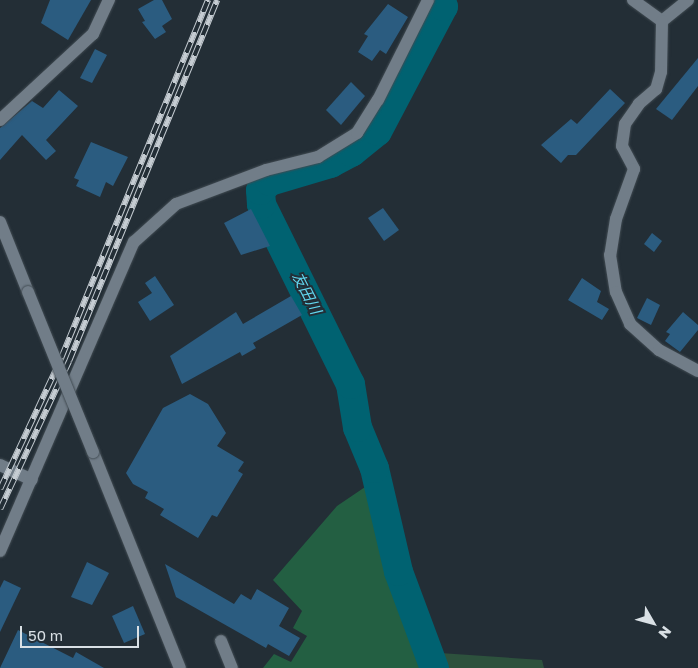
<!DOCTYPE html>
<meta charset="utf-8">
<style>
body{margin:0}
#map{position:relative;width:698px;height:668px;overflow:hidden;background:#232e36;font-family:"Golos Text","Noto Sans JP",sans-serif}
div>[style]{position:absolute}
.green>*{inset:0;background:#2d513d}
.forest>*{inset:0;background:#235f42}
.river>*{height:29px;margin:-14.5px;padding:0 14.5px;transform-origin:14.5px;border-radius:14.5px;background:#006271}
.building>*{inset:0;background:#2b5c80}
.roads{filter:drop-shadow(0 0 1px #414b52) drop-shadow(0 0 1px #414b52)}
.minor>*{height:12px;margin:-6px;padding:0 6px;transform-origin:6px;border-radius:6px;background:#717d88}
.rail>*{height:5.5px;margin-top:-2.75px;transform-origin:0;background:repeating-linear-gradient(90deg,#232e36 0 11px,#c5ccd2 0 22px);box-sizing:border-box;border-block:1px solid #c5ccd2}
.bridges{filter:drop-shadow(0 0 1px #414b52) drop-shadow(0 0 1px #414b52)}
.minor-bridge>*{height:12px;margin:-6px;padding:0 6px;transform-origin:6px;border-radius:6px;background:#717d88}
span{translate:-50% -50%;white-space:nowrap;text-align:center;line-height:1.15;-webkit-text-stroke:4px #232e36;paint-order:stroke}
.water-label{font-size:15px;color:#62d7ef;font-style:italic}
.north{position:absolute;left:628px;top:598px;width:50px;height:50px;-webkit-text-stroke:4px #232e36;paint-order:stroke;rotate:128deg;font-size:14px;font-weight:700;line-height:20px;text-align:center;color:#d9e0e5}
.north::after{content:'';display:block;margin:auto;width:18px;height:22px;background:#d9e0e5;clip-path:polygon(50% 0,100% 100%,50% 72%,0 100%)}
.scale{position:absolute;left:20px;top:626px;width:119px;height:22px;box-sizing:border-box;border:2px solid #d9e0e5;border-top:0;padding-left:6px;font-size:15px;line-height:18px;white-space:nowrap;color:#d9e0e5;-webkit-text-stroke:4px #232e36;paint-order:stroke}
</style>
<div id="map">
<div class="green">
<i style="clip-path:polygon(440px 653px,542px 660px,544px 668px,443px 668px)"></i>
</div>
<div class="forest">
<i style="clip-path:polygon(368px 485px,385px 551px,428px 668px,263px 668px,274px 654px,291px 662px,307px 636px,293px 628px,302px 611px,273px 580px,337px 506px)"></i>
</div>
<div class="river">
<i style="left:434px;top:668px;width:103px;rotate:-110.4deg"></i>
<i style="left:398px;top:571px;width:106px;rotate:-103.1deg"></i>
<i style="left:374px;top:468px;width:44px;rotate:-112.5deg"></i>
<i style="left:357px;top:427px;width:44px;rotate:-99.2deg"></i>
<i style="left:350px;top:384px;width:201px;rotate:-116.3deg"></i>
<i style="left:261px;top:204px;width:14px;rotate:-94deg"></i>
<i style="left:260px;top:190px;width:13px;rotate:-45deg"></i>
<i style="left:269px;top:181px;width:64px;rotate:-16.4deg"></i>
<i style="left:330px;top:163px;width:24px;rotate:-28deg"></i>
<i style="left:351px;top:152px;width:33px;rotate:-39deg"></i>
<i style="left:377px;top:131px;width:141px;rotate:-62.2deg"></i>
<i style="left:443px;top:6px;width:9px;rotate:-139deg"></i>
</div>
<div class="building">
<i style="clip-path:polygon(50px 0,91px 0,68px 40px,41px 23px)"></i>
<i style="clip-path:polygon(154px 0,162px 0,172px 19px,162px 26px,166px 32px,155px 39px,142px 22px,145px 21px,138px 9px)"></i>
<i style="clip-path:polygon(388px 4px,408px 17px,386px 54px,380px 50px,372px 61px,358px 52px,368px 36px,364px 34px)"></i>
<i style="clip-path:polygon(95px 49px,107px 55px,92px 83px,80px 78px)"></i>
<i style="clip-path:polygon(698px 58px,698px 86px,672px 120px,656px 109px)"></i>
<i style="clip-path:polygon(351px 82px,365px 96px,341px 125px,326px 110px)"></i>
<i style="clip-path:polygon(610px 89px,625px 103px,576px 155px,568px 155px,561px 163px,541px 145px,571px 119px,577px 124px)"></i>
<i style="clip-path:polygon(59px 90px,78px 106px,46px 140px,56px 151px,46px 160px,22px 135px,0 160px,0 128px,32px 101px,43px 108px)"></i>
<i style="clip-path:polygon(91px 142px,128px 157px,113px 186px,106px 182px,100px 197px,76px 186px,79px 180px,74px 178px)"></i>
<i style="clip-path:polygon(383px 208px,399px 230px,384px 241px,368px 218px)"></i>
<i style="clip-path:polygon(251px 209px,270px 246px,241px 255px,224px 223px)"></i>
<i style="clip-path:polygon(652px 233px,662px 241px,654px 252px,644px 244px)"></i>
<i style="clip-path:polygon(155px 276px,174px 305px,150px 321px,138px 302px,152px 293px,145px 283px)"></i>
<i style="clip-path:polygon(582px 278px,601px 291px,597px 302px,609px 309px,602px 320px,568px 300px)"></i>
<i style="clip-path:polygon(291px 296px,302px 315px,253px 343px,256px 348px,242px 356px,240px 352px,182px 384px,170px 356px,236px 312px,243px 324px)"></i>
<i style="clip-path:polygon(647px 298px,660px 305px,651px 325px,637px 318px)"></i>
<i style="clip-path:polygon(683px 312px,698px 325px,698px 330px,680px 352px,665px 341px,670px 334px,666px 332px)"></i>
<i style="clip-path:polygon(190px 394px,208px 404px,226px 433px,217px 446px,244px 462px,238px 471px,243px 474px,217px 517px,212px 515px,198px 538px,160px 515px,164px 509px,145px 498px,148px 492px,133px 484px,126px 473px,163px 408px)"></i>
<i style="clip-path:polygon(87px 562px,109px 573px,92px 605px,71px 597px)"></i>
<i style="clip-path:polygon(165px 564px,234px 604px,241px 594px,251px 600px,257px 589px,289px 608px,279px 626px,300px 638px,289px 656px,268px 644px,266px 648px,176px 597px)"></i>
<i style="clip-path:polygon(4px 580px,21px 588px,0 632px,0 588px)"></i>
<i style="clip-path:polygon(133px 606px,145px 634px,124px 643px,112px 616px)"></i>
<i style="clip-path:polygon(18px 630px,73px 658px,76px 652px,104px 668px,0 668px)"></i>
</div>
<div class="roads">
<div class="minor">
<i style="left:633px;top:0;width:36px;rotate:36deg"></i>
<i style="left:688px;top:0;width:33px;rotate:141deg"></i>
<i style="left:662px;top:21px;width:51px;rotate:91.1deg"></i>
<i style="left:661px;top:72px;width:18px;rotate:106deg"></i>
<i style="left:656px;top:89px;width:23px;rotate:139deg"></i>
<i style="left:639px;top:104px;width:24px;rotate:125deg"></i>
<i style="left:625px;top:124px;width:22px;rotate:98deg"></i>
<i style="left:622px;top:146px;width:26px;rotate:62deg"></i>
<i style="left:634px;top:169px;width:53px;rotate:109.8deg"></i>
<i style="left:616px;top:219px;width:36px;rotate:99deg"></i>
<i style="left:610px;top:255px;width:37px;rotate:81deg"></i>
<i style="left:616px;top:292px;width:35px;rotate:66deg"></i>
<i style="left:630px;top:324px;width:39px;rotate:42deg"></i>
<i style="left:659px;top:350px;width:44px;rotate:28.3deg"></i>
<i style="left:0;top:120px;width:127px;rotate:-42.8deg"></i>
<i style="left:93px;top:34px;width:38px;rotate:-65deg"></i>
<i style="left:0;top:222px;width:75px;rotate:68.2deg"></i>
<i style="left:93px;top:452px;width:233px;rotate:68.1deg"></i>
<i style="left:0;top:465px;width:35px;rotate:25deg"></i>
<i style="left:0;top:551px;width:337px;rotate:-66.6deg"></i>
<i style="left:134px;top:242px;width:57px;rotate:-42.1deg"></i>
<i style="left:176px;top:204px;width:96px;rotate:-20.7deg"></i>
<i style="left:266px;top:170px;width:54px;rotate:-14deg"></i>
<i style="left:318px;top:157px;width:46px;rotate:-31.6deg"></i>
<i style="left:357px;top:133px;width:39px;rotate:-58deg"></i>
<i style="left:378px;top:100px;width:112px;rotate:-63.4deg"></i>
<i style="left:221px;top:641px;width:29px;rotate:68deg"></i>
</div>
</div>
<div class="rail">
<i style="left:0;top:489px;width:145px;rotate:-65deg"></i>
<i style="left:61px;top:358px;width:387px;rotate:-67.7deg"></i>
<i style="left:0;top:509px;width:163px;rotate:-65deg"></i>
<i style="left:69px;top:361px;width:390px;rotate:-67.7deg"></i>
</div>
<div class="bridges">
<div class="minor-bridge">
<i style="left:28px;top:292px;width:173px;rotate:67.9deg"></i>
</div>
</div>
<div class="water-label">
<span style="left:307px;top:293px;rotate:63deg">友田川</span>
</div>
<div class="north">N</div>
<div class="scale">50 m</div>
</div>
